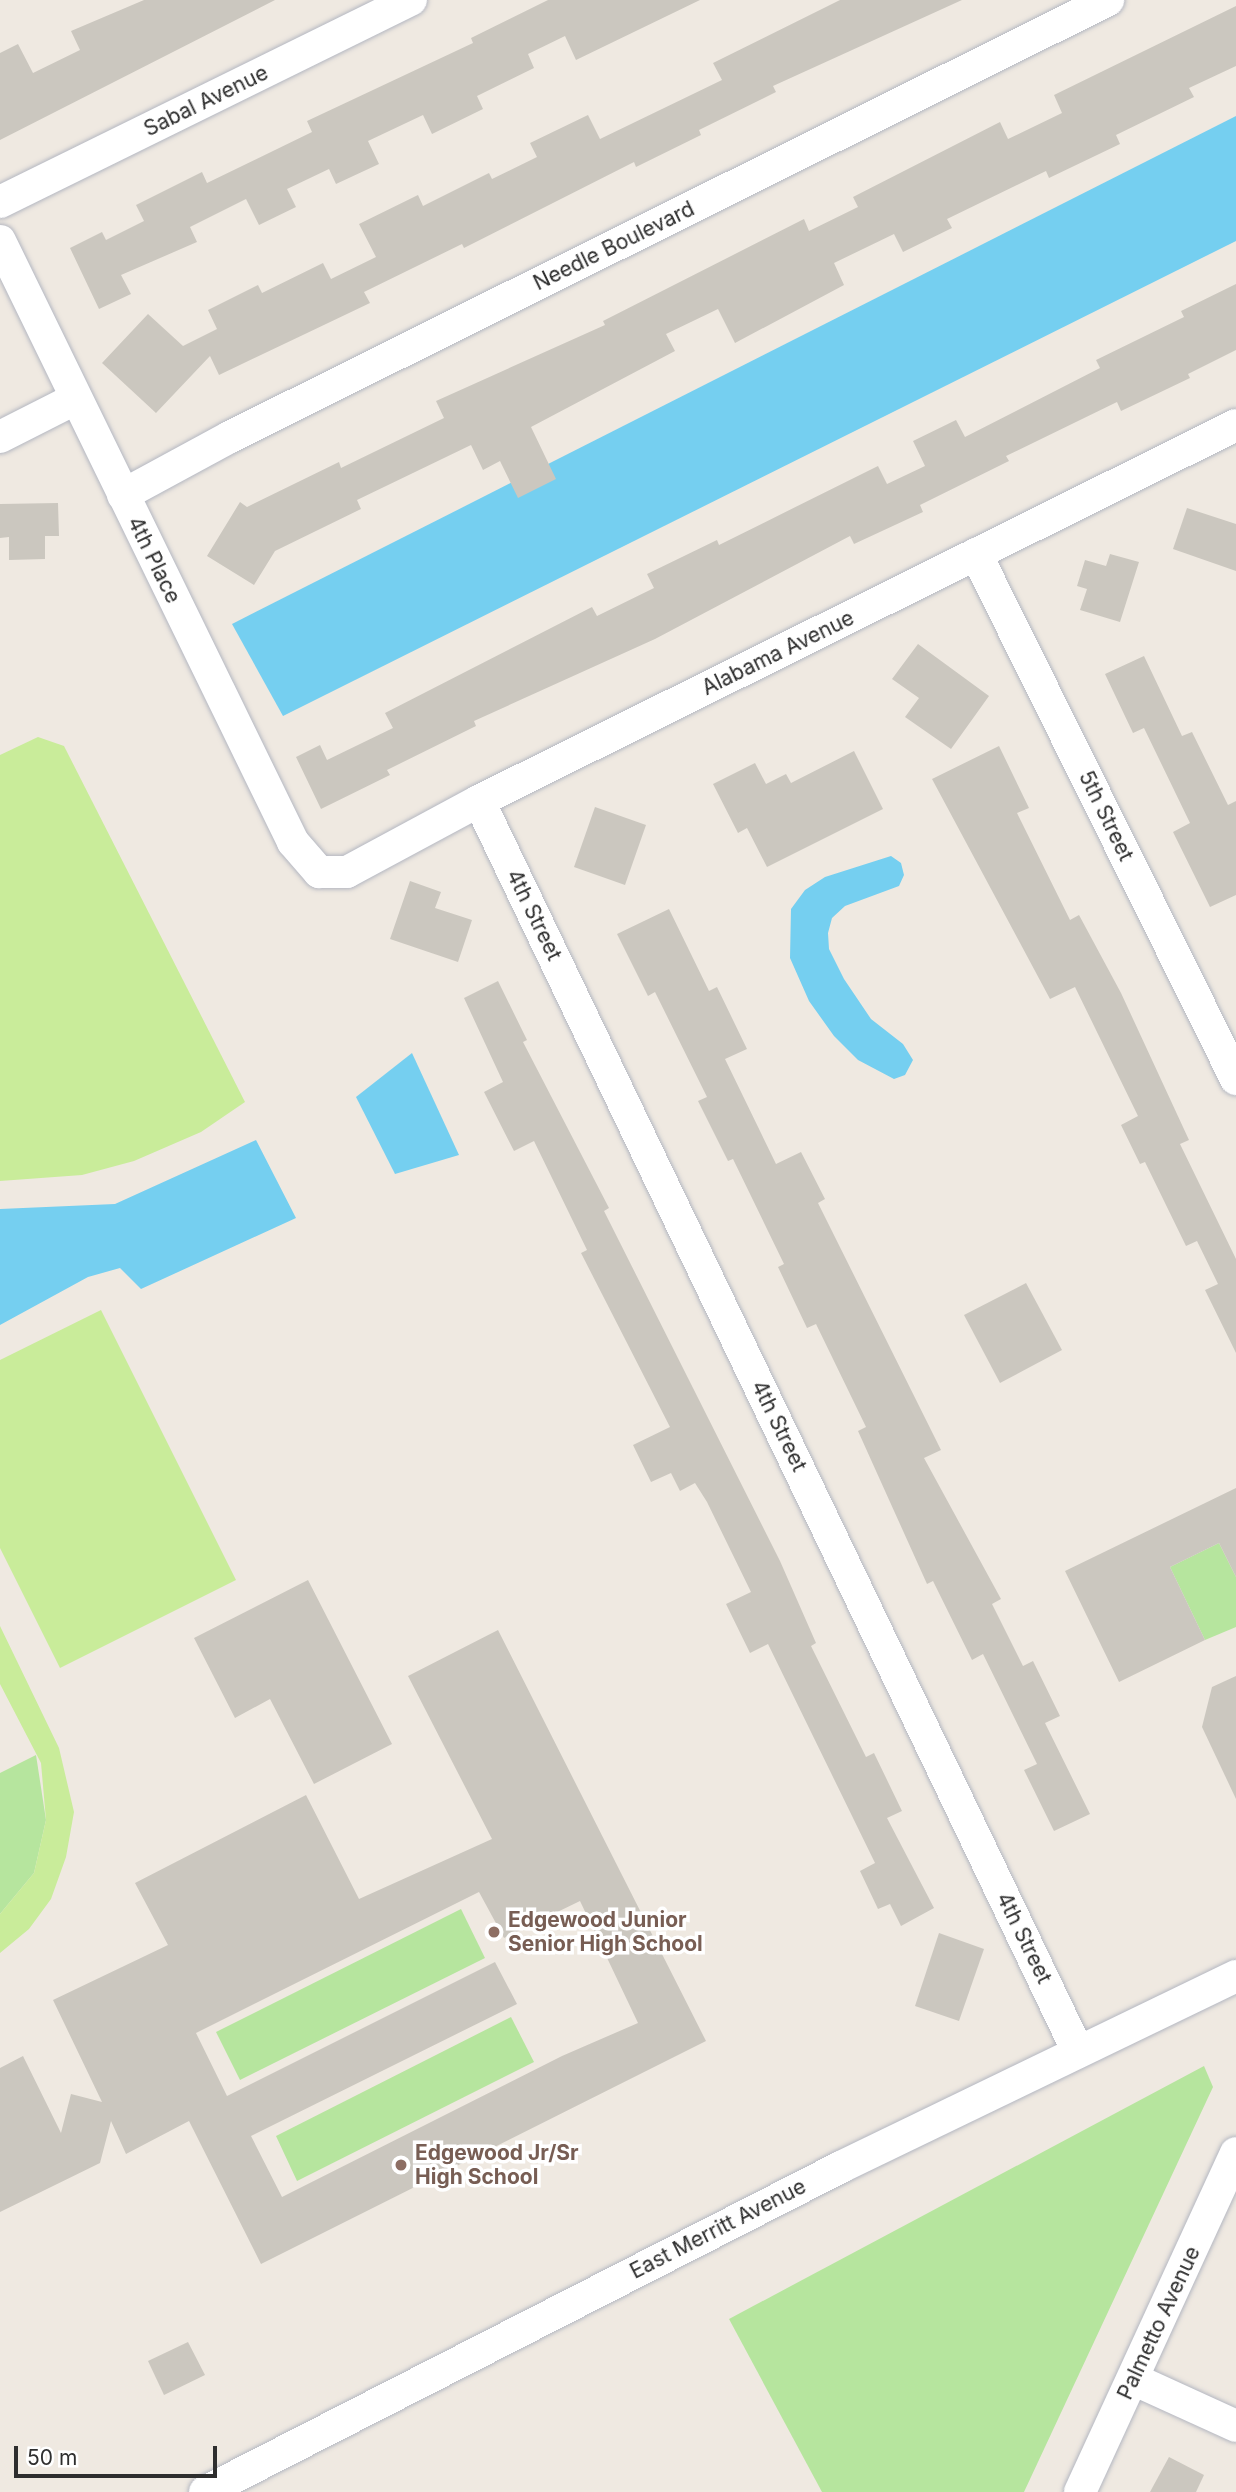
<!DOCTYPE html>
<style>
body{margin:0}
#map{position:relative;width:1236px;height:2492px;overflow:hidden;background:#efe9e1;font-family:Inter,sans-serif}
div>[style]{position:absolute}
.green>*{inset:0;background:#b6e59e}
.pitch>*{inset:0;background:#c9ec9a}
.water>*{inset:0;background:#75cff0}
.building>*{inset:0;background:#cbc7bf}
.roads{filter:drop-shadow(0 0 2px #b4b7c1) drop-shadow(0 0 2px #b4b7c1)}
.minor>*{height:32px;margin:-16px;padding:0 16px;transform-origin:16px;border-radius:16px;background:#fff}
.dots>*{width:19px;height:19px;translate:-50% -50%;box-sizing:border-box;border:4px solid #fff;border-radius:50%}
span{translate:-50% -50%;white-space:nowrap;text-align:center;line-height:1.15;-webkit-text-stroke:7px #fff;paint-order:stroke}
.street-label{font-size:21px;color:#2e2e2e}
.education-label{font-size:21px;color:#785e54;font-weight:700}
.left{translate:0 -50%;text-align:left}
.scale{position:absolute;left:14px;top:2446px;width:203px;height:32px;box-sizing:border-box;border:4px solid #2e2e2e;border-top:0;padding-left:9px;font-size:21px;line-height:24px;white-space:nowrap;color:#2e2e2e;-webkit-text-stroke:5px #fff;paint-order:stroke}
</style>
<div id="map">
<div class="green">
<i style="clip-path:polygon(1219px 1543px,1236px 1577px,1236px 1627px,1205px 1640px,1170px 1567px)"></i>
<i style="clip-path:polygon(36px 1755px,46px 1820px,34px 1873px,0 1914px,0 1773px)"></i>
<i style="clip-path:polygon(461px 1909px,485px 1958px,240px 2080px,216px 2032px)"></i>
<i style="clip-path:polygon(511px 2017px,534px 2062px,297px 2181px,276px 2136px)"></i>
<i style="clip-path:polygon(1204px 2066px,1213px 2087px,1024px 2492px,822px 2492px,729px 2319px)"></i>
</div>
<div class="pitch">
<i style="clip-path:polygon(38px 737px,64px 746px,245px 1102px,201px 1132px,134px 1161px,82px 1175px,0 1181px,0 755px)"></i>
<i style="clip-path:polygon(101px 1310px,236px 1580px,60px 1668px,0 1548px,0 1360px)"></i>
<i style="clip-path:polygon(0 1626px,59px 1748px,74px 1812px,66px 1857px,51px 1899px,29px 1929px,0 1953px,0 1914px,34px 1873px,46px 1820px,41px 1763px,0 1684px)"></i>
</div>
<div class="water">
<i style="clip-path:polygon(1236px 116px,1236px 241px,283px 716px,232px 624px)"></i>
<i style="clip-path:polygon(891px 856px,901px 863px,904px 875px,899px 886px,845px 906px,832px 918px,828px 933px,829px 949px,844px 979px,871px 1019px,903px 1044px,913px 1060px,905px 1075px,894px 1079px,858px 1060px,834px 1036px,809px 1001px,790px 958px,791px 909px,805px 890px,825px 877px)"></i>
<i style="clip-path:polygon(412px 1053px,459px 1155px,395px 1174px,356px 1097px)"></i>
<i style="clip-path:polygon(256px 1140px,296px 1218px,141px 1289px,120px 1268px,88px 1277px,0 1325px,0 1209px,115px 1204px)"></i>
</div>
<div class="building">
<i style="clip-path:polygon(144px 0,275px 0,0 140px,0 53px,18px 44px,33px 73px,80px 50px,71px 31px)"></i>
<i style="clip-path:polygon(548px 0,700px 0,576px 60px,565px 36px,528px 54px,534px 68px,477px 96px,483px 109px,432px 134px,423px 115px,368px 141px,379px 164px,336px 184px,329px 169px,287px 189px,296px 207px,259px 225px,246px 199px,190px 227px,197px 242px,121px 275px,131px 294px,99px 309px,70px 248px,102px 232px,106px 240px,144px 221px,136px 205px,202px 172px,207px 183px,312px 132px,307px 121px,473px 43px,471px 38px)"></i>
<i style="clip-path:polygon(840px 0,962px 0,773px 86px,776px 92px,699px 130px,701px 135px,636px 167px,634px 162px,464px 248px,462px 244px,364px 292px,370px 303px,305px 334px,219px 375px,210px 356px,156px 413px,102px 363px,148px 314px,183px 346px,217px 329px,208px 310px,258px 285px,262px 293px,323px 263px,331px 279px,376px 257px,359px 224px,418px 195px,423px 206px,489px 173px,492px 179px,537px 157px,530px 143px,588px 115px,600px 139px,722px 80px,713px 63px)"></i>
<i style="clip-path:polygon(1236px 6px,1236px 66px,1189px 88px,1194px 97px,1116px 135px,1120px 144px,1049px 178px,1046px 171px,947px 219px,952px 228px,903px 252px,894px 234px,834px 263px,844px 285px,735px 343px,718px 309px,666px 334px,675px 351px,531px 427px,556px 479px,518px 498px,500px 461px,483px 470px,471px 445px,357px 500px,361px 509px,275px 551px,254px 585px,207px 556px,240px 502px,247px 507px,339px 462px,341px 468px,444px 418px,436px 401px,605px 325px,603px 321px,804px 219px,809px 231px,858px 207px,853px 197px,1000px 122px,1008px 139px,1062px 113px,1054px 95px)"></i>
<i style="clip-path:polygon(1236px 284px,1236px 350px,1188px 374px,1190px 378px,1121px 411px,1117px 402px,1006px 456px,1009px 461px,920px 505px,923px 512px,854px 544px,850px 536px,655px 639px,474px 721px,476px 726px,387px 770px,390px 775px,321px 809px,296px 757px,320px 745px,327px 760px,393px 728px,385px 713px,592px 607px,597px 616px,654px 588px,647px 574px,717px 540px,719px 545px,878px 466px,887px 484px,925px 466px,913px 441px,956px 420px,965px 437px,1100px 368px,1096px 360px,1184px 317px,1181px 311px)"></i>
<i style="clip-path:polygon(58px 503px,59px 536px,45px 536px,45px 559px,9px 560px,9px 537px,0 538px,0 504px)"></i>
<i style="clip-path:polygon(1187px 508px,1236px 524px,1236px 571px,1173px 549px)"></i>
<i style="clip-path:polygon(1110px 554px,1139px 562px,1120px 622px,1080px 610px,1087px 589px,1077px 586px,1085px 560px,1106px 566px)"></i>
<i style="clip-path:polygon(918px 644px,989px 696px,951px 749px,905px 717px,919px 698px,892px 679px)"></i>
<i style="clip-path:polygon(1144px 656px,1182px 736px,1192px 732px,1228px 805px,1236px 801px,1236px 895px,1210px 907px,1173px 832px,1190px 823px,1144px 728px,1133px 733px,1105px 674px)"></i>
<i style="clip-path:polygon(999px 746px,1029px 808px,1017px 813px,1070px 920px,1079px 915px,1121px 993px,1189px 1140px,1180px 1144px,1236px 1259px,1236px 1353px,1205px 1290px,1218px 1284px,1197px 1241px,1186px 1246px,1145px 1162px,1140px 1164px,1121px 1125px,1138px 1116px,1075px 987px,1050px 999px,932px 779px)"></i>
<i style="clip-path:polygon(854px 751px,883px 809px,767px 867px,747px 828px,738px 833px,713px 784px,755px 763px,766px 784px,786px 774px,791px 783px)"></i>
<i style="clip-path:polygon(595px 807px,646px 825px,625px 885px,574px 867px)"></i>
<i style="clip-path:polygon(410px 881px,441px 892px,435px 908px,472px 920px,458px 962px,390px 939px)"></i>
<i style="clip-path:polygon(669px 909px,709px 991px,717px 987px,747px 1049px,725px 1059px,776px 1164px,801px 1152px,825px 1199px,818px 1203px,941px 1450px,924px 1458px,1001px 1599px,992px 1604px,1023px 1666px,1033px 1661px,1060px 1716px,1045px 1723px,1090px 1814px,1054px 1831px,1024px 1770px,1037px 1764px,983px 1654px,972px 1660px,933px 1581px,927px 1584px,858px 1431px,866px 1427px,816px 1324px,807px 1328px,778px 1267px,784px 1264px,733px 1159px,728px 1161px,698px 1101px,707px 1097px,655px 992px,648px 996px,617px 934px)"></i>
<i style="clip-path:polygon(498px 981px,527px 1040px,523px 1042px,609px 1208px,604px 1211px,780px 1561px,816px 1643px,811px 1646px,866px 1757px,874px 1753px,902px 1811px,887px 1818px,934px 1908px,901px 1926px,890px 1904px,878px 1909px,860px 1871px,875px 1863px,768px 1644px,750px 1653px,726px 1604px,751px 1592px,707px 1502px,695px 1483px,680px 1491px,671px 1473px,651px 1482px,633px 1445px,670px 1427px,581px 1253px,587px 1250px,534px 1141px,514px 1151px,484px 1092px,503px 1082px,464px 998px)"></i>
<i style="clip-path:polygon(1026px 1283px,1062px 1350px,1000px 1383px,964px 1315px)"></i>
<i style="clip-path:polygon(1236px 1488px,1236px 1577px,1219px 1543px,1170px 1567px,1205px 1640px,1119px 1682px,1065px 1571px)"></i>
<i style="clip-path:polygon(308px 1580px,392px 1744px,314px 1784px,270px 1699px,235px 1718px,194px 1638px)"></i>
<i style="clip-path:polygon(evenodd,498px 1630px,706px 2041px,261px 2264px,189px 2121px,126px 2154px,111px 2121px,100px 2163px,0 2212px,0 2068px,23px 2056px,61px 2133px,71px 2094px,102px 2102px,53px 2000px,168px 1945px,135px 1883px,306px 1795px,359px 1899px,492px 1839px,408px 1676px,498px 1630px,479px 1892px,504px 1938px,580px 1901px,638px 2023px,562px 2056px,282px 2197px,251px 2136px,517px 2004px,495px 1962px,227px 2096px,196px 2033px,479px 1892px)"></i>
<i style="clip-path:polygon(1236px 1676px,1236px 1799px,1202px 1727px,1212px 1687px)"></i>
<i style="clip-path:polygon(939px 1933px,984px 1949px,959px 2021px,915px 2006px)"></i>
<i style="clip-path:polygon(188px 2342px,205px 2375px,164px 2395px,148px 2361px)"></i>
<i style="clip-path:polygon(1169px 2457px,1204px 2475px,1196px 2492px,1150px 2492px)"></i>
</div>
<div class="roads">
<div class="minor">
<i style="left:0;top:202px;width:458px;rotate:-26.2deg"></i>
<i style="left:0;top:241px;width:669px;rotate:64.01deg"></i>
<i style="left:293px;top:842px;width:40px;rotate:49deg"></i>
<i style="left:319px;top:872px;width:28px"></i>
<i style="left:347px;top:872px;width:150px;rotate:-28.3deg"></i>
<i style="left:479px;top:801px;width:845px;rotate:-26.41deg"></i>
<i style="left:0;top:437px;width:84px;rotate:-26.9deg"></i>
<i style="left:123px;top:495px;width:122px;rotate:-28.5deg"></i>
<i style="left:230px;top:437px;width:981px;rotate:-26.46deg"></i>
<i style="left:976px;top:554px;width:586px;rotate:63.65deg"></i>
<i style="left:479px;top:801px;width:1387px;rotate:64.41deg"></i>
<i style="left:1133px;top:2379px;width:113px;rotate:24.5deg"></i>
<i style="left:205px;top:2492px;width:714px;rotate:-27.07deg"></i>
<i style="left:841px;top:2167px;width:439px;rotate:-25.8deg"></i>
<i style="left:1080px;top:2492px;width:373px;rotate:-65.3deg"></i>
</div>
</div>
<div class="dots">
<i style="left:494px;top:1932px;background:#8d6e63"></i>
<i style="left:401px;top:2165px;background:#8d6e63"></i>
</div>
<div class="street-label">
<span style="left:206px;top:101px;rotate:-26deg">Sabal Avenue</span>
<span style="left:614px;top:246px;rotate:-26deg">Needle Boulevard</span>
<span style="left:154px;top:560px;rotate:64deg">4th Place</span>
<span style="left:778px;top:653px;rotate:-26deg">Alabama Avenue</span>
<span style="left:1106px;top:816px;rotate:64deg">5th Street</span>
<span style="left:534px;top:915px;rotate:64deg">4th Street</span>
<span style="left:779px;top:1426px;rotate:64deg">4th Street</span>
<span style="left:1024px;top:1938px;rotate:64deg">4th Street</span>
<span style="left:718px;top:2229px;rotate:-27deg">East Merritt Avenue</span>
<span style="left:1159px;top:2323px;rotate:-65deg">Palmetto Avenue</span>
</div>
<div class="education-label">
<span class="left" style="left:508px;top:1932px">Edgewood Junior<br>Senior High School</span>
<span class="left" style="left:415px;top:2165px">Edgewood Jr/Sr<br>High School</span>
</div>
<div class="scale">50 m</div>
</div>
